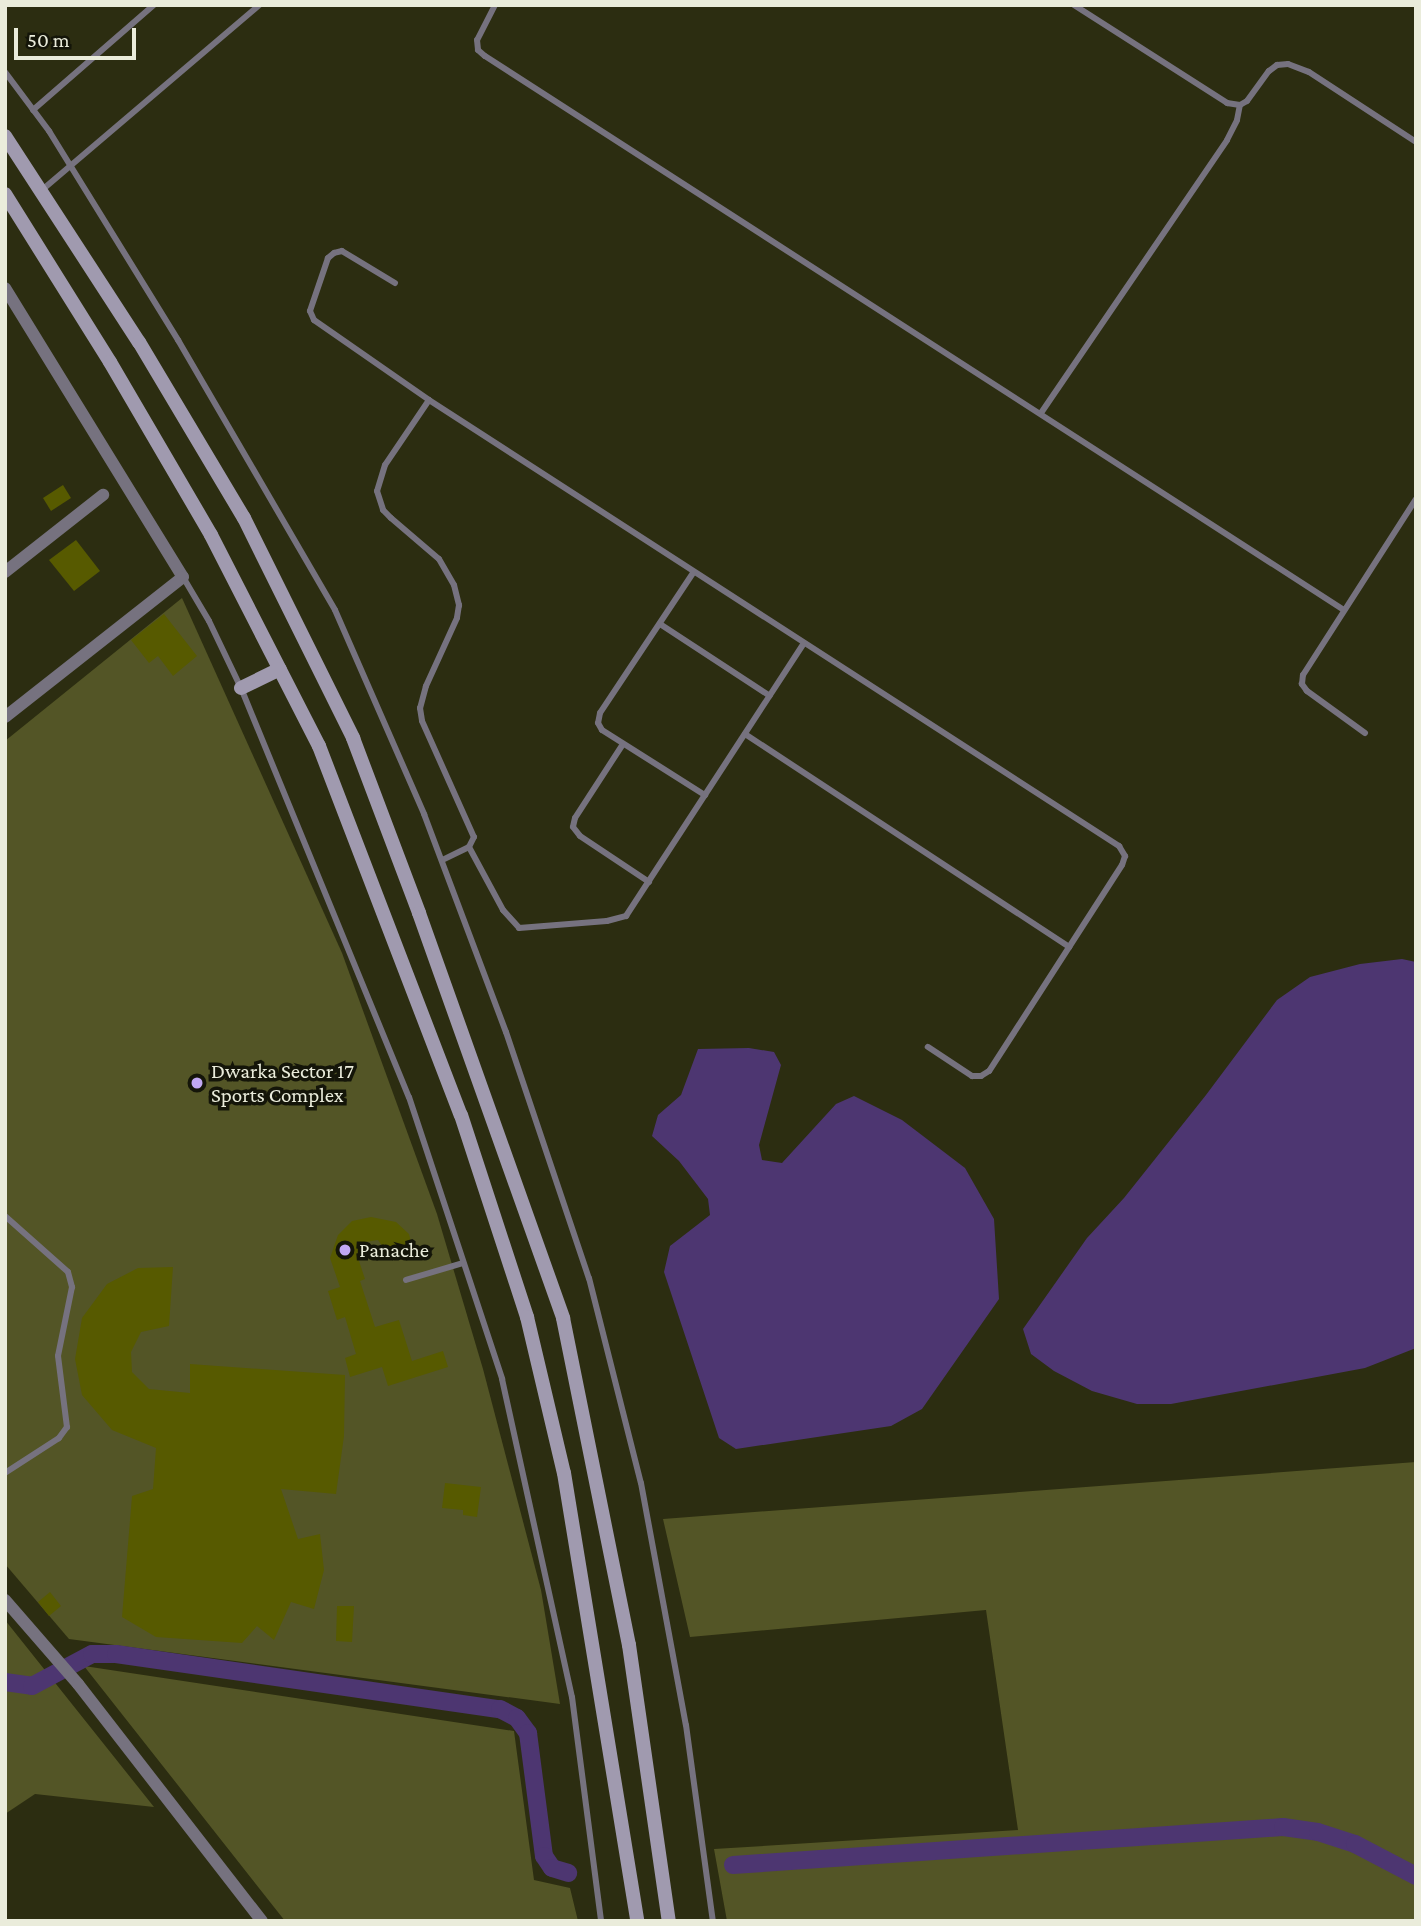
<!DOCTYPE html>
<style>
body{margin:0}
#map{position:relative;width:1421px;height:1926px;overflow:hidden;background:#2c2d11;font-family:"Crimson Pro",serif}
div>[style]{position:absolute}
.green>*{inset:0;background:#535526}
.water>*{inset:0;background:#4d3671}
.canal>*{height:18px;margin:-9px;padding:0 9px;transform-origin:9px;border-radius:9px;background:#4d3671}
.building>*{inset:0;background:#575a00}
.lane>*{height:6px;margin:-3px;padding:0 3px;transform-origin:3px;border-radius:3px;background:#76727f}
.street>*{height:12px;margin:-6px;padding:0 6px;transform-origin:6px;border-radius:6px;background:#76727f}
.secondary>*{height:14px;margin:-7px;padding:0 7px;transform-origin:7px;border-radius:7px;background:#a09aaf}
.dots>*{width:19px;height:19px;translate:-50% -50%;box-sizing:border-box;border:4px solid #141509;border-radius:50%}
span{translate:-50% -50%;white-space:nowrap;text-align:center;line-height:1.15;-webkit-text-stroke:7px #141509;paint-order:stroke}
.poi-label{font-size:21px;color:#eaecdb}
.left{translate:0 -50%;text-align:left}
.frame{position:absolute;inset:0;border:7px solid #eaecdb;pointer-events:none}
.scale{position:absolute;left:14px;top:28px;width:122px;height:32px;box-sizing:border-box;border:4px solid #eaecdb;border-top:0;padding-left:9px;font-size:21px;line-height:24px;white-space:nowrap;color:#eaecdb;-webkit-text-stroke:5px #141509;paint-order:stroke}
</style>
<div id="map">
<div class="green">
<i style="clip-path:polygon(182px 598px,342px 953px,437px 1214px,483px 1369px,541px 1590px,560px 1704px,69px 1639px,5px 1564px,5px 741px)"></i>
<i style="clip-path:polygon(1416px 1462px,1416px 1921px,727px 1921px,714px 1849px,1018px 1830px,986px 1610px,690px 1637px,663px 1519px)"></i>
<i style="clip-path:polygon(5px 1620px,154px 1807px,35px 1794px,5px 1814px)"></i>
<i style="clip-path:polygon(84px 1666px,514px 1731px,534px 1880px,570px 1888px,578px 1921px,285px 1921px)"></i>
</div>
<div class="water">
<i style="clip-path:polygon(1402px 959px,1416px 962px,1416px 1348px,1365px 1368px,1171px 1404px,1137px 1404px,1092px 1391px,1054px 1371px,1031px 1354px,1023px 1329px,1087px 1238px,1124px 1198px,1206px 1095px,1277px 1000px,1310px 977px,1360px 964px)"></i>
<i style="clip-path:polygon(749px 1048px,774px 1052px,781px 1065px,759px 1145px,762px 1160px,782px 1163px,836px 1104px,854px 1096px,902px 1120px,965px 1168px,994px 1219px,999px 1299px,922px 1409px,891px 1426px,736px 1449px,719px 1438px,664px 1272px,670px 1246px,710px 1215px,708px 1199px,679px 1161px,652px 1136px,658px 1115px,681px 1095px,698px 1049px)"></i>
</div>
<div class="canal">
<i style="left:5px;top:1682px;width:27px;rotate:8deg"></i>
<i style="left:32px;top:1686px;width:68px;rotate:-28.1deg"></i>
<i style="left:92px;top:1654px;width:24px"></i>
<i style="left:116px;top:1654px;width:388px;rotate:8.2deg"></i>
<i style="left:500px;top:1709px;width:19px;rotate:28deg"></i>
<i style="left:517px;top:1718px;width:19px;rotate:54deg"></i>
<i style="left:528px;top:1733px;width:124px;rotate:82.6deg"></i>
<i style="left:544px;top:1856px;width:14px;rotate:56deg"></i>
<i style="left:552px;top:1868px;width:17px;rotate:17deg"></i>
<i style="left:733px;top:1865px;width:551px;rotate:-3.95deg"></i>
<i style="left:1283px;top:1827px;width:35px;rotate:8deg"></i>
<i style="left:1318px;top:1832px;width:39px;rotate:18deg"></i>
<i style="left:1355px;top:1844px;width:69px;rotate:27.7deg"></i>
</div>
<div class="building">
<i style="clip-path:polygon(63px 485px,71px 498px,51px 511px,43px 498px)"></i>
<i style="clip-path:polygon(76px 540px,100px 571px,74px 591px,49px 560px)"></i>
<i style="clip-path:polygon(164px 614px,197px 656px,173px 676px,158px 656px,149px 663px,131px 640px)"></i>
<i style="clip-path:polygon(371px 1217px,396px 1222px,409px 1234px,412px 1246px,387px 1253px,378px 1240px,365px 1242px,359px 1247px,357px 1255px,365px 1279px,360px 1281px,375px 1327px,399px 1320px,412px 1361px,443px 1351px,448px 1367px,388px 1386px,382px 1367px,350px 1377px,345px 1358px,356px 1354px,345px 1317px,337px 1320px,328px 1291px,340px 1287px,330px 1258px,338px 1235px,352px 1221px)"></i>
<i style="clip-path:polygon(173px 1267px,169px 1326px,141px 1332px,131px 1352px,132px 1372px,149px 1389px,190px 1393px,190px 1364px,345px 1375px,344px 1436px,336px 1494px,281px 1489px,298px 1539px,320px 1534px,324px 1570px,314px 1609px,291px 1602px,274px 1640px,257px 1626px,242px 1643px,156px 1637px,122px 1617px,132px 1496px,153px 1489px,156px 1448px,112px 1430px,82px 1395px,75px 1359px,82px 1318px,107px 1284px,138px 1268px)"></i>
<i style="clip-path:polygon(445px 1483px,481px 1487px,477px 1517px,463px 1515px,463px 1510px,442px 1508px)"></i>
<i style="clip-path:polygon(50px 1592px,61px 1606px,49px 1616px,38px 1602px)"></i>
<i style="clip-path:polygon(337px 1606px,354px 1606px,352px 1642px,336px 1641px)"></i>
</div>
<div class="lane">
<i style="left:495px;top:5px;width:39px;rotate:117deg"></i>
<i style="left:477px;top:40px;width:10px;rotate:84deg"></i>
<i style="left:478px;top:50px;width:9px;rotate:41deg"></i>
<i style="left:485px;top:56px;width:1022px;rotate:32.82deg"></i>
<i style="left:1074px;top:5px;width:182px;rotate:32.6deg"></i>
<i style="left:1227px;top:103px;width:13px;rotate:9deg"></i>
<i style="left:1240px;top:105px;width:8px;rotate:-30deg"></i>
<i style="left:1247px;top:101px;width:37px;rotate:-54deg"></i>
<i style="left:1269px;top:71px;width:10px;rotate:-37deg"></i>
<i style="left:1277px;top:65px;width:11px;rotate:-5deg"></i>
<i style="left:1288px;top:64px;width:22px;rotate:21deg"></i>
<i style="left:1309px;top:72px;width:128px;rotate:33.2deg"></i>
<i style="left:5px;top:72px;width:74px;rotate:53.3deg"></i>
<i style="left:49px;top:131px;width:246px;rotate:58.3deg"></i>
<i style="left:178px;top:340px;width:312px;rotate:59.8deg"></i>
<i style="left:335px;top:610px;width:223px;rotate:66.4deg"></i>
<i style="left:424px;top:814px;width:233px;rotate:69.4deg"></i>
<i style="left:506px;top:1032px;width:260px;rotate:71.4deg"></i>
<i style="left:589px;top:1278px;width:211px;rotate:75.8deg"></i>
<i style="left:641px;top:1483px;width:246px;rotate:79.5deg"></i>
<i style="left:686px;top:1725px;width:198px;rotate:82.2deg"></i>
<i style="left:33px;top:110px;width:160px;rotate:-41deg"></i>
<i style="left:42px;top:190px;width:285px;rotate:-40.4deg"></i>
<i style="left:395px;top:283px;width:62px;rotate:-148.9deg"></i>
<i style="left:342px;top:251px;width:8px;rotate:166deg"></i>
<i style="left:334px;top:253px;width:8px;rotate:140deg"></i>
<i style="left:328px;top:258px;width:56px;rotate:108.8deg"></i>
<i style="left:310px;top:311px;width:10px;rotate:66deg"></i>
<i style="left:314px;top:320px;width:140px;rotate:34.8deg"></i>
<i style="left:429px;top:400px;width:822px;rotate:32.88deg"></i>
<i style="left:1119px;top:846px;width:12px;rotate:59deg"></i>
<i style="left:1125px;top:856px;width:9px;rotate:108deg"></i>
<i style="left:1122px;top:865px;width:245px;rotate:122.8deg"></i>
<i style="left:989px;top:1071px;width:9px;rotate:148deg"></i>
<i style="left:981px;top:1076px;width:9px;rotate:180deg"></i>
<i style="left:972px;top:1076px;width:53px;rotate:-146.6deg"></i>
<i style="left:429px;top:400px;width:78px;rotate:124.1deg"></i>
<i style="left:385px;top:465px;width:27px;rotate:107deg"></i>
<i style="left:377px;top:491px;width:20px;rotate:72deg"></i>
<i style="left:383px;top:510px;width:11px;rotate:45deg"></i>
<i style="left:391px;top:518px;width:63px;rotate:40.5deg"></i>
<i style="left:439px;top:559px;width:30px;rotate:60deg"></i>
<i style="left:454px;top:585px;width:21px;rotate:76deg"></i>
<i style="left:459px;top:605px;width:13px;rotate:99deg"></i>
<i style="left:457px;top:618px;width:75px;rotate:114.5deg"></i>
<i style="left:426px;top:686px;width:23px;rotate:105deg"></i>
<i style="left:420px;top:708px;width:13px;rotate:81deg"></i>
<i style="left:422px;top:721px;width:127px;rotate:65.9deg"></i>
<i style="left:474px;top:837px;width:11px;rotate:117deg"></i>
<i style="left:469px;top:847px;width:30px;rotate:154deg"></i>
<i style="left:1041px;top:413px;width:330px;rotate:-55.7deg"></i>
<i style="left:1227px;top:140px;width:22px;rotate:-63deg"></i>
<i style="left:1237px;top:120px;width:15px;rotate:-79deg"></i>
<i style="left:693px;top:573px;width:168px;rotate:123.6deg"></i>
<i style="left:600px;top:713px;width:10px;rotate:101deg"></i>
<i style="left:598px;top:723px;width:8px;rotate:60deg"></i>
<i style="left:602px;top:730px;width:122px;rotate:32.3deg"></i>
<i style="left:183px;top:577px;width:51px;rotate:59.4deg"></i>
<i style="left:209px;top:621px;width:74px;rotate:64.5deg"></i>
<i style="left:241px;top:688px;width:442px;rotate:67.7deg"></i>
<i style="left:409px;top:1097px;width:297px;rotate:71.7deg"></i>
<i style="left:502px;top:1379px;width:326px;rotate:77.6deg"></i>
<i style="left:572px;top:1697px;width:226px;rotate:82.6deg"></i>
<i style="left:660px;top:624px;width:131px;rotate:33.2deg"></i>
<i style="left:1365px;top:733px;width:72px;rotate:-144.1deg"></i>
<i style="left:1307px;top:691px;width:9px;rotate:-126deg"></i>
<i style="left:1302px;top:684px;width:9px;rotate:-84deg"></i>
<i style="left:1303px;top:675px;width:209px;rotate:-57.3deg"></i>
<i style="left:745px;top:734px;width:388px;rotate:33.3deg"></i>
<i style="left:623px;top:744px;width:88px;rotate:123deg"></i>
<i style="left:575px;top:818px;width:9px;rotate:103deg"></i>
<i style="left:573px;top:827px;width:11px;rotate:52deg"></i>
<i style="left:580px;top:836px;width:83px;rotate:33.7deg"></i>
<i style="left:469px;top:847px;width:72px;rotate:61.6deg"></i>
<i style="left:503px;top:910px;width:24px;rotate:48deg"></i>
<i style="left:519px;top:928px;width:88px;rotate:-4.5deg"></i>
<i style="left:607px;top:921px;width:20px;rotate:-15deg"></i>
<i style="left:626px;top:916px;width:325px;rotate:-56.9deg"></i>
<i style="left:5px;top:1216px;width:84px;rotate:41.6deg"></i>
<i style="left:68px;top:1272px;width:16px;rotate:75deg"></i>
<i style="left:72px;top:1287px;width:70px;rotate:101.5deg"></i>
<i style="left:58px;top:1356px;width:72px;rotate:82.8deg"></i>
<i style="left:67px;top:1427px;width:14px;rotate:126deg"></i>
<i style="left:59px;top:1438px;width:64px;rotate:147.1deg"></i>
<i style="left:406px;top:1280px;width:59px;rotate:-16.6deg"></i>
</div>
<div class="street">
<i style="left:5px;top:288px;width:339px;rotate:58.4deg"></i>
<i style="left:183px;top:577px;width:226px;rotate:141.8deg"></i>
<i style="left:5px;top:572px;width:125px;rotate:-38.2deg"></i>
<i style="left:5px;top:1600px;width:111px;rotate:49deg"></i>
<i style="left:78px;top:1684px;width:300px;rotate:52.2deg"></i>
</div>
<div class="secondary">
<i style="left:5px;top:136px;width:246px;rotate:57deg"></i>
<i style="left:139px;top:342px;width:205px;rotate:59.2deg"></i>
<i style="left:244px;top:518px;width:246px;rotate:63.6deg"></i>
<i style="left:353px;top:738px;width:187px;rotate:69.3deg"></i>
<i style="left:419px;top:913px;width:430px;rotate:70.4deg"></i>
<i style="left:563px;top:1318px;width:334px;rotate:78.6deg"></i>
<i style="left:629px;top:1645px;width:279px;rotate:81.8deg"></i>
<i style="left:5px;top:194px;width:198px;rotate:58deg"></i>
<i style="left:110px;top:362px;width:200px;rotate:59.7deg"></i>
<i style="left:211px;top:535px;width:237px;rotate:62.9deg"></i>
<i style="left:319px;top:746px;width:395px;rotate:69deg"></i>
<i style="left:461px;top:1115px;width:213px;rotate:71.9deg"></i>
<i style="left:527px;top:1317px;width:160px;rotate:76.7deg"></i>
<i style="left:564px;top:1473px;width:454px;rotate:80.7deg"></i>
<i style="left:241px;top:688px;width:43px;rotate:-26deg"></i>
</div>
<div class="dots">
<i style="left:197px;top:1083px;background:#c1a8f3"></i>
<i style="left:345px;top:1250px;background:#c1a8f3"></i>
</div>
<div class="poi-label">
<span class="left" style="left:211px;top:1083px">Dwarka Sector 17<br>Sports Complex</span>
<span class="left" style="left:359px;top:1250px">Panache</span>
</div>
<div class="frame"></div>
<div class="scale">50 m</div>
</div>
